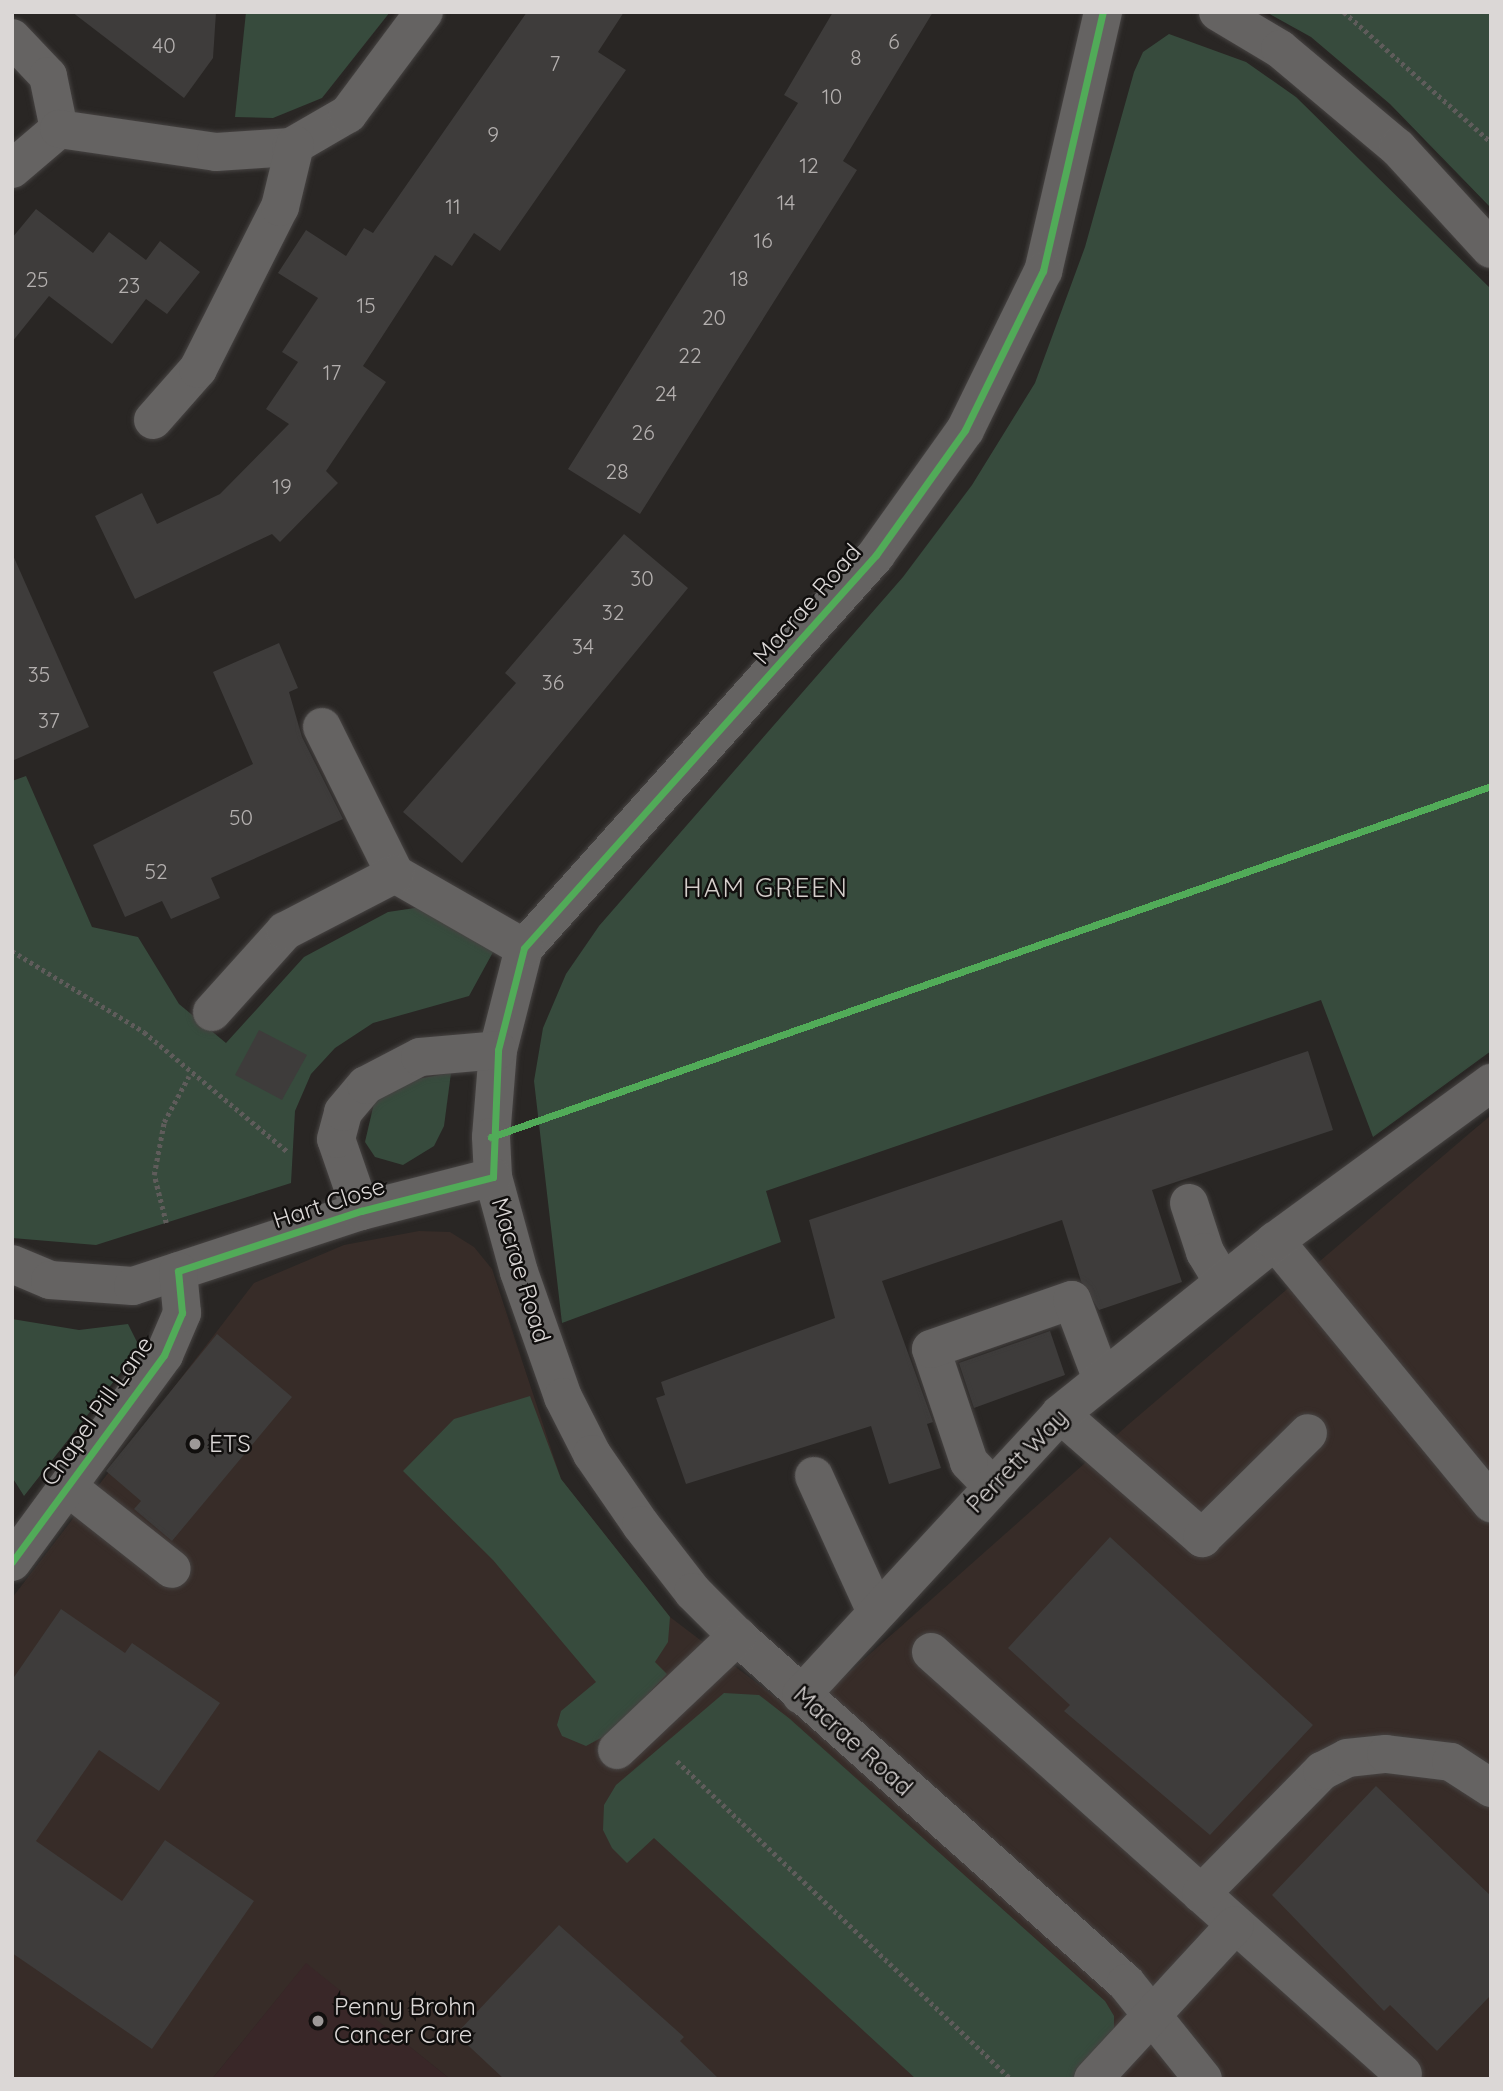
<!DOCTYPE html>
<style>
body{margin:0}
#map{position:relative;width:1503px;height:2091px;overflow:hidden;background:#292624;font-family:Quicksand,sans-serif}
div>[style]{position:absolute}
.built>*{inset:0;background:#372c28}
.medical>*{inset:0;background:#392728}
.green>*{inset:0;background:#374b3d}
.building>*{inset:0;background:#3e3c3b}
.path>*{height:4.5px;margin-top:-2.25px;transform-origin:0;background:repeating-linear-gradient(90deg,#5f5c5b 0 3.5px,transparent 0 7px)}
.roads{filter:drop-shadow(0 0 2px #464342) drop-shadow(0 0 2px #464342)}
.minor>*{height:38px;margin:-19px;padding:0 19px;transform-origin:19px;border-radius:19px;background:#656362}
.cycleway>*{height:7px;margin:-3.5px;padding:0 3.5px;transform-origin:3.5px;border-radius:3.5px;background:#51ab58}
.dots>*{width:19px;height:19px;translate:-50% -50%;box-sizing:border-box;border:4px solid #110f0e;border-radius:50%}
span{translate:-50% -50%;white-space:nowrap;text-align:center;line-height:1.15;-webkit-text-stroke:5px #110f0e;paint-order:stroke}
.number-label{font-size:21px;color:#b4b0af}
.number-label span{-webkit-text-stroke-width:0}
.street-label{font-size:24px;color:#dbd7d6}
.poi-label{font-size:24px;color:#dbd7d6}
.left{translate:0 -50%;text-align:left}
.neighbourhood-label{font-size:26px;color:#d5cecb;letter-spacing:2px}
.frame{position:absolute;inset:0;border:14px solid #dbd7d6;pointer-events:none}
</style>
<div id="map">
<div class="built">
<i style="clip-path:polygon(1491px 1115px,1491px 2079px,450px 2079px,306px 1964px,212px 2079px,12px 2079px,12px 1598px,254px 1283px,344px 1245px,419px 1231px,450px 1232px,474px 1247px,492px 1269px,561px 1479px,670px 1617px,800px 1716px,1129px 1424px)"></i>
</div>
<div class="medical">
<i style="clip-path:polygon(306px 1963px,450px 2079px,212px 2079px)"></i>
</div>
<div class="green">
<i style="clip-path:polygon(246px 12px,390px 12px,322px 98px,273px 118px,235px 117px)"></i>
<i style="clip-path:polygon(1266px 12px,1491px 12px,1491px 208px,1390px 104px,1311px 37px)"></i>
<i style="clip-path:polygon(1169px 34px,1246px 62px,1296px 97px,1491px 289px,1491px 1051px,1373px 1137px,1321px 1000px,766px 1191px,781px 1242px,562px 1323px,534px 1081px,543px 1028px,566px 974px,599px 926px,903px 577px,972px 485px,1035px 383px,1085px 247px,1134px 72px,1143px 52px)"></i>
<i style="clip-path:polygon(26px 776px,92px 927px,138px 937px,179px 1004px,226px 1043px,304px 957px,388px 912px,428px 906px,498px 943px,469px 996px,373px 1023px,335px 1048px,311px 1074px,295px 1111px,291px 1183px,96px 1245px,12px 1238px,12px 781px)"></i>
<i style="clip-path:polygon(451px 1073px,444px 1126px,434px 1146px,403px 1165px,375px 1157px,365px 1142px,374px 1103px,405px 1081px)"></i>
<i style="clip-path:polygon(12px 1319px,79px 1330px,128px 1324px,140px 1348px,24px 1496px,12px 1477px)"></i>
<i style="clip-path:polygon(530px 1396px,561px 1479px,670px 1617px,668px 1642px,655px 1662px,667px 1674px,612px 1732px,586px 1746px,562px 1736px,557px 1725px,561px 1711px,596px 1682px,493px 1560px,403px 1471px,454px 1419px)"></i>
<i style="clip-path:polygon(724px 1693px,759px 1695px,790px 1719px,1105px 2001px,1114px 2016px,1114px 2036px,1078px 2079px,916px 2079px,654px 1838px,627px 1863px,612px 1848px,603px 1830px,604px 1805px,616px 1785px)"></i>
</div>
<div class="building">
<i style="clip-path:polygon(72px 12px,216px 12px,213px 58px,184px 98px)"></i>
<i style="clip-path:polygon(527px 12px,624px 12px,598px 52px,626px 70px,500px 251px,474px 233px,452px 266px,435px 255px,363px 366px,386px 382px,326px 471px,338px 483px,280px 542px,272px 534px,135px 599px,95px 516px,142px 493px,157px 524px,220px 494px,289px 424px,266px 409px,298px 362px,282px 352px,318px 298px,278px 273px,306px 230px,346px 256px,364px 228px,373px 233px)"></i>
<i style="clip-path:polygon(833px 12px,933px 12px,843px 161px,857px 170px,640px 514px,568px 469px,798px 103px,784px 95px)"></i>
<i style="clip-path:polygon(36px 209px,93px 253px,109px 232px,146px 260px,160px 241px,200px 272px,167px 314px,146px 299px,112px 344px,49px 296px,12px 342px,12px 238px)"></i>
<i style="clip-path:polygon(624px 534px,688px 588px,462px 863px,403px 812px,516px 683px,505px 673px)"></i>
<i style="clip-path:polygon(12px 553px,89px 727px,12px 761px)"></i>
<i style="clip-path:polygon(279px 643px,298px 688px,289px 692px,302px 737px,343px 819px,211px 878px,220px 898px,171px 919px,162px 901px,125px 917px,93px 845px,253px 764px,213px 672px)"></i>
<i style="clip-path:polygon(259px 1030px,307px 1055px,282px 1100px,235px 1075px)"></i>
<i style="clip-path:polygon(1308px 1051px,1333px 1130px,1152px 1190px,1182px 1282px,1099px 1310px,1081px 1281px,1062px 1220px,882px 1281px,933px 1422px,927px 1424px,941px 1468px,889px 1484px,871px 1426px,686px 1484px,656px 1398px,665px 1395px,661px 1382px,835px 1318px,809px 1220px)"></i>
<i style="clip-path:polygon(1050px 1331px,1065px 1375px,974px 1408px,959px 1363px)"></i>
<i style="clip-path:polygon(217px 1334px,292px 1397px,172px 1541px,134px 1509px,141px 1501px,106px 1471px)"></i>
<i style="clip-path:polygon(1110px 1537px,1313px 1725px,1210px 1835px,1064px 1711px,1070px 1705px,1008px 1648px)"></i>
<i style="clip-path:polygon(61px 1609px,125px 1653px,132px 1643px,220px 1703px,159px 1791px,99px 1750px,36px 1841px,122px 1901px,165px 1840px,254px 1901px,152px 2049px,12px 1953px,12px 1680px)"></i>
<i style="clip-path:polygon(1376px 1786px,1491px 1896px,1491px 1995px,1437px 2051px,1390px 2005px,1384px 2011px,1272px 1895px)"></i>
<i style="clip-path:polygon(559px 1925px,684px 2037px,680px 2041px,719px 2079px,504px 2079px,456px 2034px)"></i>
</div>
<div class="path">
<i style="left:1344px;top:12px;width:196px;rotate:41.5deg"></i>
<i style="left:12px;top:951px;width:155px;rotate:31.5deg"></i>
<i style="left:144px;top:1032px;width:186px;rotate:39.8deg"></i>
<i style="left:166px;top:1223px;width:49px;rotate:-104deg"></i>
<i style="left:154px;top:1175px;width:54px;rotate:-79.3deg"></i>
<i style="left:164px;top:1122px;width:52px;rotate:-61.5deg"></i>
<i style="left:677px;top:1761px;width:461px;rotate:43.6deg"></i>
</div>
<div class="roads">
<div class="minor">
<i style="left:1103px;top:12px;width:266px;rotate:103deg"></i>
<i style="left:1043px;top:271px;width:177px;rotate:116.1deg"></i>
<i style="left:965px;top:430px;width:153px;rotate:125.5deg"></i>
<i style="left:876px;top:555px;width:528px;rotate:131.85deg"></i>
<i style="left:524px;top:948px;width:105px;rotate:104.3deg"></i>
<i style="left:498px;top:1050px;width:87px;rotate:94.6deg"></i>
<i style="left:491px;top:1137px;width:40px;rotate:87.1deg"></i>
<i style="left:493px;top:1177px;width:98px;rotate:74.7deg"></i>
<i style="left:519px;top:1272px;width:133px;rotate:70.6deg"></i>
<i style="left:563px;top:1397px;width:64px;rotate:63deg"></i>
<i style="left:592px;top:1454px;width:86px;rotate:55.4deg"></i>
<i style="left:641px;top:1525px;width:85px;rotate:52.2deg"></i>
<i style="left:693px;top:1592px;width:62px;rotate:45deg"></i>
<i style="left:737px;top:1636px;width:521px;rotate:41.73deg"></i>
<i style="left:1126px;top:1983px;width:123px;rotate:51.3deg"></i>
<i style="left:1218px;top:12px;width:72px;rotate:30.8deg"></i>
<i style="left:1280px;top:49px;width:154px;rotate:40deg"></i>
<i style="left:1398px;top:148px;width:137px;rotate:47.4deg"></i>
<i style="left:12px;top:38px;width:52px;rotate:46.5deg"></i>
<i style="left:48px;top:76px;width:54px;rotate:78.3deg"></i>
<i style="left:12px;top:169px;width:62px;rotate:-40.4deg"></i>
<i style="left:59px;top:129px;width:159px;rotate:8.3deg"></i>
<i style="left:216px;top:152px;width:75px;rotate:-3.8deg"></i>
<i style="left:291px;top:147px;width:66px;rotate:-30.1deg"></i>
<i style="left:348px;top:114px;width:127px;rotate:-53.3deg"></i>
<i style="left:153px;top:420px;width:68px;rotate:-48.6deg"></i>
<i style="left:198px;top:369px;width:182px;rotate:-63.2deg"></i>
<i style="left:280px;top:207px;width:64px;rotate:-76.4deg"></i>
<i style="left:322px;top:727px;width:164px;rotate:63.6deg"></i>
<i style="left:395px;top:874px;width:149px;rotate:29.8deg"></i>
<i style="left:212px;top:1012px;width:109px;rotate:-48deg"></i>
<i style="left:285px;top:931px;width:124px;rotate:-27.4deg"></i>
<i style="left:1189px;top:1203px;width:52px;rotate:71.9deg"></i>
<i style="left:1205px;top:1252px;width:35px;rotate:59deg"></i>
<i style="left:361px;top:1211px;width:76px;rotate:-109.1deg"></i>
<i style="left:336px;top:1139px;width:28px;rotate:-75deg"></i>
<i style="left:343px;top:1112px;width:35px;rotate:-50deg"></i>
<i style="left:366px;top:1085px;width:61px;rotate:-27.4deg"></i>
<i style="left:420px;top:1057px;width:78px;rotate:-5.1deg"></i>
<i style="left:1275px;top:1241px;width:340px;rotate:50.5deg"></i>
<i style="left:12px;top:1264px;width:41px;rotate:22.8deg"></i>
<i style="left:50px;top:1280px;width:83px;rotate:4.1deg"></i>
<i style="left:133px;top:1286px;width:240px;rotate:-18.2deg"></i>
<i style="left:361px;top:1211px;width:136px;rotate:-14.4deg"></i>
<i style="left:1060px;top:1414px;width:189px;rotate:41.1deg"></i>
<i style="left:1202px;top:1538px;width:149px;rotate:-44.7deg"></i>
<i style="left:814px;top:1476px;width:147px;rotate:65.5deg"></i>
<i style="left:991px;top:1485px;width:32px;rotate:-134deg"></i>
<i style="left:969px;top:1462px;width:119px;rotate:-108.6deg"></i>
<i style="left:931px;top:1349px;width:149px;rotate:-19.2deg"></i>
<i style="left:1072px;top:1300px;width:85px;rotate:69.4deg"></i>
<i style="left:68px;top:1487px;width:132px;rotate:38.3deg"></i>
<i style="left:12px;top:1562px;width:257px;rotate:-53.7deg"></i>
<i style="left:164px;top:1355px;width:46px;rotate:-66.8deg"></i>
<i style="left:182px;top:1313px;width:42px;rotate:-95.4deg"></i>
<i style="left:931px;top:1652px;width:633px;rotate:41.8deg"></i>
<i style="left:801px;top:1695px;width:382px;rotate:-47.3deg"></i>
<i style="left:1060px;top:1414px;width:276px;rotate:-38.8deg"></i>
<i style="left:1275px;top:1241px;width:268px;rotate:-36.2deg"></i>
<i style="left:617px;top:1750px;width:166px;rotate:-43.5deg"></i>
<i style="left:1201px;top:1894px;width:173px;rotate:-45.5deg"></i>
<i style="left:1322px;top:1771px;width:28px;rotate:-27deg"></i>
<i style="left:1347px;top:1758px;width:39px;rotate:-6deg"></i>
<i style="left:1386px;top:1754px;width:65px;rotate:7deg"></i>
<i style="left:1451px;top:1762px;width:48px;rotate:33deg"></i>
<i style="left:1093px;top:2079px;width:209px;rotate:-47.3deg"></i>
</div>
</div>
<div class="cycleway">
<i style="left:491px;top:1137px;width:1060px;rotate:-19.34deg"></i>
<i style="left:12px;top:1562px;width:257px;rotate:-53.7deg"></i>
<i style="left:164px;top:1355px;width:46px;rotate:-66.8deg"></i>
<i style="left:182px;top:1313px;width:42px;rotate:-95.4deg"></i>
<i style="left:178px;top:1271px;width:193px;rotate:-18.2deg"></i>
<i style="left:361px;top:1211px;width:136px;rotate:-14.4deg"></i>
<i style="left:493px;top:1177px;width:127px;rotate:-87.7deg"></i>
<i style="left:498px;top:1050px;width:105px;rotate:-75.7deg"></i>
<i style="left:524px;top:948px;width:528px;rotate:-48.15deg"></i>
<i style="left:876px;top:555px;width:153px;rotate:-54.5deg"></i>
<i style="left:965px;top:430px;width:177px;rotate:-63.9deg"></i>
<i style="left:1043px;top:271px;width:266px;rotate:-77deg"></i>
</div>
<div class="dots">
<i style="left:195px;top:1444px;background:#9d9998"></i>
<i style="left:318px;top:2021px;background:#9d9998"></i>
</div>
<div class="number-label">
<span style="left:894px;top:41px">6</span>
<span style="left:164px;top:45px">40</span>
<span style="left:856px;top:57px">8</span>
<span style="left:555px;top:63px">7</span>
<span style="left:832px;top:96px">10</span>
<span style="left:493px;top:134px">9</span>
<span style="left:809px;top:165px">12</span>
<span style="left:786px;top:202px">14</span>
<span style="left:453px;top:206px">11</span>
<span style="left:763px;top:240px">16</span>
<span style="left:739px;top:278px">18</span>
<span style="left:37px;top:279px">25</span>
<span style="left:129px;top:285px">23</span>
<span style="left:366px;top:305px">15</span>
<span style="left:714px;top:317px">20</span>
<span style="left:690px;top:355px">22</span>
<span style="left:332px;top:372px">17</span>
<span style="left:666px;top:393px">24</span>
<span style="left:643px;top:432px">26</span>
<span style="left:617px;top:471px">28</span>
<span style="left:282px;top:486px">19</span>
<span style="left:642px;top:578px">30</span>
<span style="left:613px;top:612px">32</span>
<span style="left:583px;top:646px">34</span>
<span style="left:39px;top:674px">35</span>
<span style="left:553px;top:682px">36</span>
<span style="left:49px;top:720px">37</span>
<span style="left:241px;top:817px">50</span>
<span style="left:156px;top:871px">52</span>
</div>
<div class="street-label">
<span style="left:807px;top:604px;rotate:-49deg">Macrae Road</span>
<span style="left:329px;top:1203px;rotate:-18deg">Hart Close</span>
<span style="left:521px;top:1270px;rotate:73deg">Macrae Road</span>
<span style="left:97px;top:1411px;rotate:-55deg">Chapel Pill Lane</span>
<span style="left:1017px;top:1461px;rotate:-46deg">Perrett Way</span>
<span style="left:853px;top:1741px;rotate:42deg">Macrae Road</span>
</div>
<div class="poi-label">
<span class="left" style="left:209px;top:1444px">ETS</span>
<span class="left" style="left:334px;top:2021px">Penny Brohn<br>Cancer Care</span>
</div>
<div class="neighbourhood-label">
<span style="left:766px;top:888px">HAM GREEN</span>
</div>
<div class="frame"></div>
</div>
